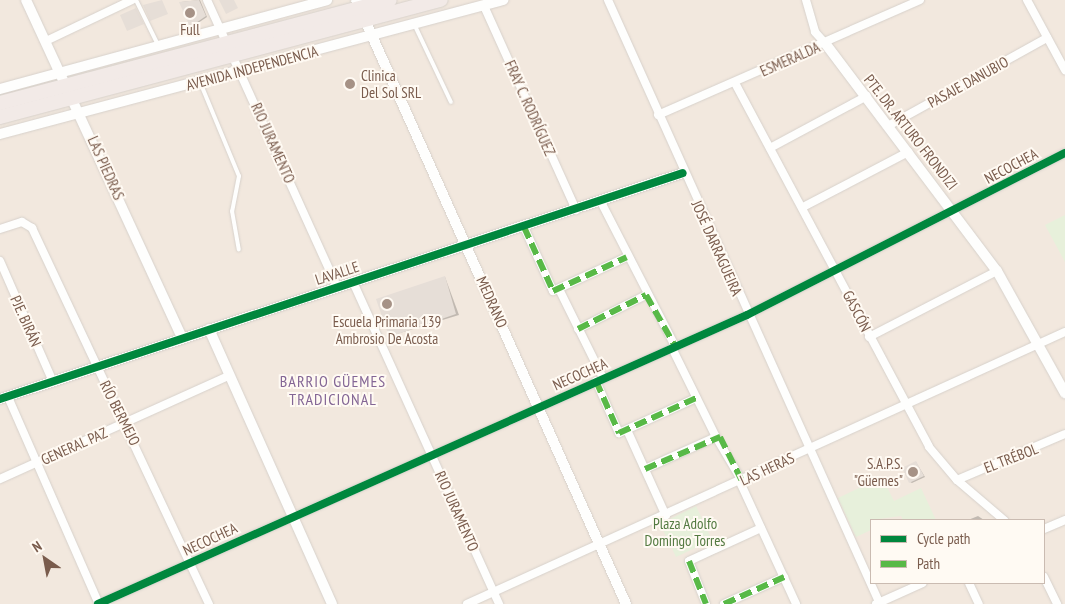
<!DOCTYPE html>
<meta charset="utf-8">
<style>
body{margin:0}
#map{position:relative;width:1065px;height:604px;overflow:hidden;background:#f9f5f0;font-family:"PT Sans Narrow",sans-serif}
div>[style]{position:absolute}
.residential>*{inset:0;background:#f2e8de}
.green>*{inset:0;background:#e7f0db}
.shadow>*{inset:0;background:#0003}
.building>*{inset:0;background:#e6ded7}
.roads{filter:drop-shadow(0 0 1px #d7d1cb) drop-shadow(0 0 1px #d7d1cb)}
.lane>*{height:4px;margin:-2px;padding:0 2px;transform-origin:2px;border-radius:2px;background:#fefefd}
.street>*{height:8px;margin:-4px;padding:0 4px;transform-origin:4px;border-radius:4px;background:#fefefd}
.secondary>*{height:10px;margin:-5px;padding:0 5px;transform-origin:5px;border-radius:5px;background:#fefefd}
.highway>*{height:14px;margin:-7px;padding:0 7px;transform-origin:7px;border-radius:7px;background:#f2eae7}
.quiet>*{height:6px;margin-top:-3px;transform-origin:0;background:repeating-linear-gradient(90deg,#58b947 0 12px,transparent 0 18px)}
.cycleway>*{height:8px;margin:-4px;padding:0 4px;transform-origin:4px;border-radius:4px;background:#00873e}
.dots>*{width:14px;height:14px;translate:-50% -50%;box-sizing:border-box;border:2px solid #fffaf3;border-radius:50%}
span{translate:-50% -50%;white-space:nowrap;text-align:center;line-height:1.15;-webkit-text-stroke:4px #fffaf3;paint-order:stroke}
.poi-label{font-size:15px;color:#7a5c4d}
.left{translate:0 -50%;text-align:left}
.right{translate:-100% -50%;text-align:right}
.street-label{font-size:15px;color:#7a5c4d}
.park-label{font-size:15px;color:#537a41}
.neighbourhood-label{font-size:16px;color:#846695;letter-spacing:1px}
.legend{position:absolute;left:870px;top:519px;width:175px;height:65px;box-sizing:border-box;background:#fffaf3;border:1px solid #cabbb1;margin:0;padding:6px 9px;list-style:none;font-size:15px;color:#7a5c4d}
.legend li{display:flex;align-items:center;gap:10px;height:25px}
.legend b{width:25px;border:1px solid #cabbb1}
.north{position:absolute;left:20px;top:534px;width:50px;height:50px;-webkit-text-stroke:4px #fffaf3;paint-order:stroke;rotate:327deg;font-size:14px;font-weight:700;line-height:20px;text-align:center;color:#7a5c4d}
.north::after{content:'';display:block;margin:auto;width:18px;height:22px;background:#7a5c4d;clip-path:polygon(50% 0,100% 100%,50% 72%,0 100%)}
</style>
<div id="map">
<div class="residential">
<i style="clip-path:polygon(evenodd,0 0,1065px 0,1065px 604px,0 604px,0 0,871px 520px,1044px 520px,1044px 583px,871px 583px,871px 520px)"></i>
</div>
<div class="green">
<i style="clip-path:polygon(1065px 215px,1065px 262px,1045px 225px)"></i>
<i style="clip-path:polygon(882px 477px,894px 501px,921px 488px,936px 520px,903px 520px,901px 516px,871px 520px,871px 530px,856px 537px,838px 498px)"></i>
<i style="clip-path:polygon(696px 506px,712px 540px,676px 557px,660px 524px)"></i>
</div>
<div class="shadow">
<i style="clip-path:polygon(200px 0,207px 17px,192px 27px,181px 2px)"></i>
<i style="clip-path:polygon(445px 277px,459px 315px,390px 336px)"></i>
<i style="clip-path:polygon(916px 462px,925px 477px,912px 483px,910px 482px)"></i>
<i style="clip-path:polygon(978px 516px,984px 520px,968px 520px)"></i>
</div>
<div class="building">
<i style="clip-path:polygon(162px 0,168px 14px,150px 21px,143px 5px)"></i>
<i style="clip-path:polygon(199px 0,206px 16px,190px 27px,179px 2px)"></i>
<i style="clip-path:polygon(219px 0,234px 0,238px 8px,226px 14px)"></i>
<i style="clip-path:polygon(136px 8px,144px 24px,127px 31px,120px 15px)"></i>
<i style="clip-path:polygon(445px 276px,456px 314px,389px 337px,376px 299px)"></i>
<i style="clip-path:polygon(916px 461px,924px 476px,909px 483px,902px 468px)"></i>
</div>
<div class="roads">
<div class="lane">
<i style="left:136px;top:0;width:50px;rotate:63.9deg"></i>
<i style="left:415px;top:26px;width:84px;rotate:64.7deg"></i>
<i style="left:200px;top:82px;width:102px;rotate:67.5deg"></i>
<i style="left:239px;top:176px;width:36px;rotate:101deg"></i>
<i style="left:232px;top:211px;width:39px;rotate:80deg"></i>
</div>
<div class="street">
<i style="left:207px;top:0;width:315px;rotate:65.6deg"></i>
<i style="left:608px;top:0;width:662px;rotate:65.76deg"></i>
<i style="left:806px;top:0;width:33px;rotate:74deg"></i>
<i style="left:815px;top:32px;width:15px;rotate:48deg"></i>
<i style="left:1027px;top:0;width:80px;rotate:61.5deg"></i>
<i style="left:484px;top:6px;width:224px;rotate:65.7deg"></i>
<i style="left:46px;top:41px;width:95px;rotate:-25.5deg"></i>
<i style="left:735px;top:83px;width:412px;rotate:61.9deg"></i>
<i style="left:929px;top:447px;width:43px;rotate:49.7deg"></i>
<i style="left:957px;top:480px;width:62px;rotate:40.4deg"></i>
<i style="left:658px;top:115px;width:286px;rotate:-23.7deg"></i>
<i style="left:888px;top:126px;width:182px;rotate:-29deg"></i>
<i style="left:770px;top:148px;width:110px;rotate:-28.2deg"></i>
<i style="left:601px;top:202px;width:162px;rotate:62.8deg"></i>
<i style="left:803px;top:207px;width:119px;rotate:-27.6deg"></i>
<i style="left:524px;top:227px;width:70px;rotate:65.6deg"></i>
<i style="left:553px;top:291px;width:81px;rotate:-24.7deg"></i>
<i style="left:0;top:229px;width:23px;rotate:-18deg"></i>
<i style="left:22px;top:222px;width:12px;rotate:31deg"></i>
<i style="left:32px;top:228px;width:416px;rotate:64.8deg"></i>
<i style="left:0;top:261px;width:132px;rotate:66.3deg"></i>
<i style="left:353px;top:282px;width:354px;rotate:65.6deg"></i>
<i style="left:559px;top:289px;width:99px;rotate:63.7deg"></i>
<i style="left:578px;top:329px;width:76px;rotate:-26.6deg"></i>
<i style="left:869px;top:337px;width:144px;rotate:-27.3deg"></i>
<i style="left:672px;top:348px;width:99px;rotate:63.7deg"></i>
<i style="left:596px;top:381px;width:57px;rotate:66.1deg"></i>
<i style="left:619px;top:433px;width:85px;rotate:-24.4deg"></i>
<i style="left:8px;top:397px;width:226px;rotate:66.3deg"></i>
<i style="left:627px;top:430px;width:94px;rotate:65.6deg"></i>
<i style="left:716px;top:437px;width:51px;rotate:59.4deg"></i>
<i style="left:645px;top:469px;width:78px;rotate:-24.3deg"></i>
<i style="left:0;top:479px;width:252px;rotate:-24.3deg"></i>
<i style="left:957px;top:480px;width:117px;rotate:-23.1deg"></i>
<i style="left:740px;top:482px;width:134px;rotate:65.3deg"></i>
<i style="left:1044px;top:529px;width:23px;rotate:-23deg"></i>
<i style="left:1044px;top:577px;width:30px;rotate:64deg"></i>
<i style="left:969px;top:583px;width:23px;rotate:65deg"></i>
<i style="left:98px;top:604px;width:710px;rotate:-24deg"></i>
<i style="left:747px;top:315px;width:357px;rotate:-27deg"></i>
<i style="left:467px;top:604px;width:657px;rotate:-24.46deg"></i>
<i style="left:706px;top:604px;width:46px;rotate:-111.6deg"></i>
<i style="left:689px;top:561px;width:79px;rotate:-24.6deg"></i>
<i style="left:724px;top:604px;width:66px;rotate:-24.2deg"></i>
<i style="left:876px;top:604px;width:51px;rotate:-24.1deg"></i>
</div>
<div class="secondary">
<i style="left:26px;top:0;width:372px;rotate:65.2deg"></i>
<i style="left:356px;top:0;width:662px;rotate:65.91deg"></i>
<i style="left:825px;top:43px;width:286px;rotate:53deg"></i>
<i style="left:997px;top:271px;width:140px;rotate:60.9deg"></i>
<i style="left:0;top:89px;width:339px;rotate:-15.2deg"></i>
<i style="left:0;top:134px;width:521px;rotate:-14.92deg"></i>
<i style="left:209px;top:329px;width:301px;rotate:65.9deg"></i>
<i style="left:0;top:399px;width:719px;rotate:-18.31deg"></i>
</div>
<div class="highway">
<i style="left:0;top:103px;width:403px;rotate:-14.8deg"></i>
<i style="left:0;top:117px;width:456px;rotate:-14.9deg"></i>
</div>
</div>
<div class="quiet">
<i style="left:524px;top:227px;width:70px;rotate:65.6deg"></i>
<i style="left:553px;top:291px;width:81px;rotate:-24.7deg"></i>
<i style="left:578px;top:329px;width:76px;rotate:-26.6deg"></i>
<i style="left:646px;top:295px;width:59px;rotate:60.4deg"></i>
<i style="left:596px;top:381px;width:57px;rotate:66.1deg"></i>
<i style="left:619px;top:433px;width:85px;rotate:-24.4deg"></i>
<i style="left:645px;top:469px;width:82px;rotate:-23.1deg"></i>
<i style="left:720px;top:437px;width:49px;rotate:63.4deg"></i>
<i style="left:689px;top:561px;width:46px;rotate:68.4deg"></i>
<i style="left:724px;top:604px;width:66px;rotate:-24.2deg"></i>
</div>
<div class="cycleway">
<i style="left:0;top:399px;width:719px;rotate:-18.31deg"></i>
<i style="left:98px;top:604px;width:710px;rotate:-24deg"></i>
<i style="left:747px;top:315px;width:357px;rotate:-27deg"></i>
</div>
<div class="dots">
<i style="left:190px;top:13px;background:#a69286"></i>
<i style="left:350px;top:84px;background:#a69286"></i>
<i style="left:387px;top:304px;background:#a69286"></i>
<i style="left:913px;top:472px;background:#a69286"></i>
</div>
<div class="poi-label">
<span style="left:190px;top:30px">Full</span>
<span class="left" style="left:361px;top:84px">Clinica<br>Del Sol SRL</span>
<span style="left:387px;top:330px">Escuela Primaria 139<br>Ambrosio De Acosta</span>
<span class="right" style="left:903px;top:472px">S.A.P.S.<br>"Güemes"</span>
</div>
<div class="street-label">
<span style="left:790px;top:59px;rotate:-24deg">ESMERALDA</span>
<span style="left:252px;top:68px;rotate:-15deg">AVENIDA INDEPENDENCIA</span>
<span style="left:968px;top:82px;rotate:-29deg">PASAJE DANUBIO</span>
<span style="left:530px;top:108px;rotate:66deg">FRAY C. RODRÍGUEZ</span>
<span style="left:911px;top:132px;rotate:52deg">PTE. DR. ARTURO FRONDIZI</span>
<span style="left:273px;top:143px;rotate:66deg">RIO JURAMENTO</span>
<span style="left:1011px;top:166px;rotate:-28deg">NECOCHEA</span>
<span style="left:106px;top:168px;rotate:66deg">LAS PIEDRAS</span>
<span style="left:717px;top:248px;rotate:66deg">JOSÉ DARRAGUEIRA</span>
<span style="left:337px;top:273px;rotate:-18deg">LAVALLE</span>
<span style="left:492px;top:302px;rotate:66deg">MEDRANO</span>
<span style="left:857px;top:311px;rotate:63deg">GASCÓN</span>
<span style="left:26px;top:321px;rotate:66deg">PJE. BIRÁN</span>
<span style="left:580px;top:374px;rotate:-24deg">NECOCHEA</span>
<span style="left:120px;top:413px;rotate:63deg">RÍO BERMEJO</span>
<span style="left:74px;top:446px;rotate:-24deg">GENERAL PAZ</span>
<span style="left:1011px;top:458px;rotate:-21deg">EL TRÉBOL</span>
<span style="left:767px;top:469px;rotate:-25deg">LAS HERAS</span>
<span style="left:457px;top:511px;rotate:66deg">RIO JURAMENTO</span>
<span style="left:210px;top:539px;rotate:-25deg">NECOCHEA</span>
</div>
<div class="park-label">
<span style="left:685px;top:532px">Plaza Adolfo<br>Domingo Torres</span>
</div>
<div class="neighbourhood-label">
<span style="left:333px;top:390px">BARRIO GÜEMES<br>TRADICIONAL</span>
</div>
<ul class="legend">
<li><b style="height:6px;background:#00873e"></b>Cycle path</li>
<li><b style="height:6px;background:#58b947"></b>Path</li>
</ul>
<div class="north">N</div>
</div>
